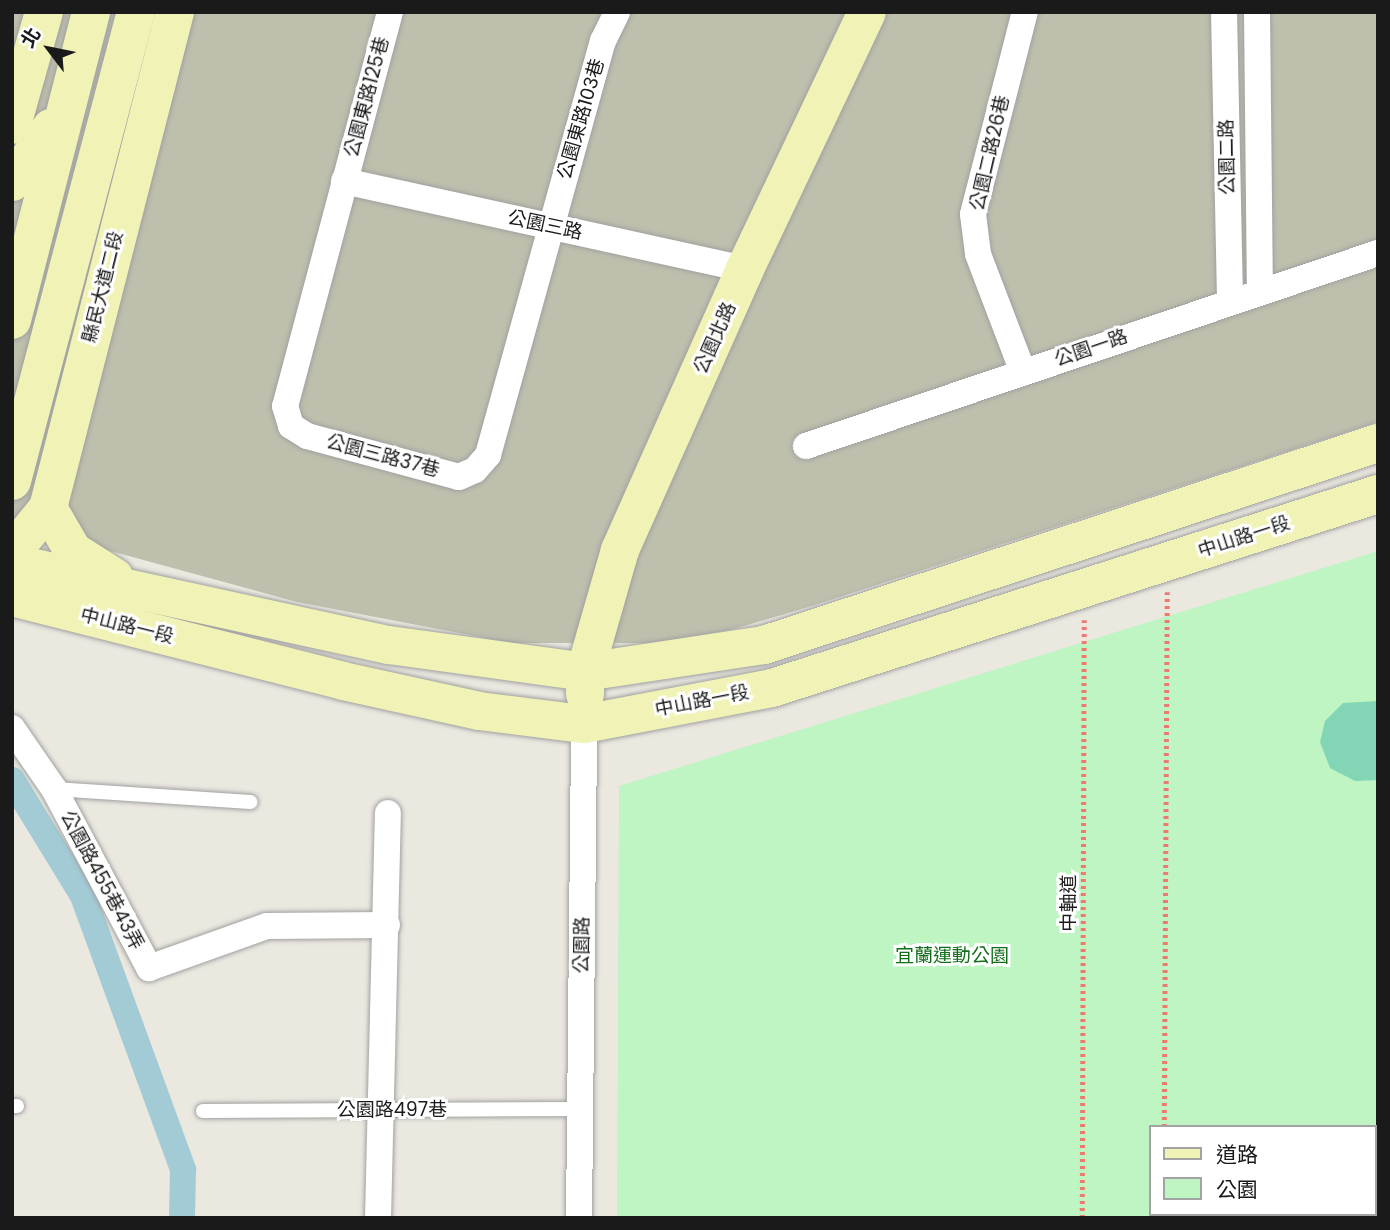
<!DOCTYPE html>
<meta charset="utf-8">
<style>
body{margin:0}
#map{position:relative;width:1390px;height:1230px;overflow:hidden;background:#ebe8e0;font-family:Poppins,"Noto Sans TC",sans-serif}
div>[style]{position:absolute}
.construction>*{inset:0;background:#bfbfad}
.park>*{inset:0;background:#bff4c3}
.pitch>*{inset:0;background:#83d6b5}
.canal>*{height:26px;margin:-13px;padding:0 13px;transform-origin:13px;border-radius:13px;background:#a3cbd6}
.path>*{height:4.5px;margin-top:-2.25px;transform-origin:0;background:repeating-linear-gradient(90deg,#ee7a6f 0 3.5px,transparent 0 7px)}
.roads{filter:drop-shadow(0 0 2px #a1a1a1) drop-shadow(0 0 2px #a1a1a1)}
.lane>*{height:14px;margin:-7px;padding:0 7px;transform-origin:7px;border-radius:7px;background:#fff}
.street>*{height:26px;margin:-13px;padding:0 13px;transform-origin:13px;border-radius:13px;background:#fff}
.secondary>*{height:38px;margin:-19px;padding:0 19px;transform-origin:19px;border-radius:19px;background:#f1f3b6}
span{translate:-50% -50%;white-space:nowrap;text-align:center;line-height:1.15;-webkit-text-stroke:6px #fff;paint-order:stroke}
.street-label{font-size:19px;color:#1a1a1a}
.park-label{font-size:19px;color:#136e1a}
.frame{position:absolute;inset:0;border:14px solid #1a1a1a;pointer-events:none}
.legend{position:absolute;left:1149px;top:1125px;width:228px;height:91px;box-sizing:border-box;background:#fff;border:2px solid #a3a3a3;margin:0;padding:9px 12px;list-style:none;font-size:21px;color:#1a1a1a}
.legend li{display:flex;align-items:center;gap:14px;height:35px}
.legend b{width:35px;border:2px solid #a3a3a3}
.north{position:absolute;left:14px;top:14px;width:70px;height:70px;-webkit-text-stroke:5px #fff;paint-order:stroke;rotate:302deg;font-size:19px;font-weight:700;line-height:28px;text-align:center;color:#1a1a1a}
.north::after{content:'';display:block;margin:auto;width:24px;height:32px;background:#1a1a1a;clip-path:polygon(50% 0,100% 100%,50% 72%,0 100%)}
</style>
<div id="map">
<div class="construction">
<i style="clip-path:polygon(12px 12px,1378px 12px,1378px 422px,815px 605px,734px 629px,659px 643px,511px 643px,297px 602px,12px 524px)"></i>
</div>
<div class="park">
<i style="clip-path:polygon(evenodd,1378px 551px,1378px 1218px,617px 1218px,619px 786px,1378px 551px,1150px 1127px,1374px 1127px,1374px 1214px,1150px 1214px,1150px 1127px)"></i>
</div>
<div class="pitch">
<i style="clip-path:polygon(1378px 701px,1378px 780px,1355px 781px,1330px 768px,1320px 742px,1325px 721px,1343px 703px)"></i>
</div>
<div class="canal">
<i style="left:12px;top:780px;width:136px;rotate:58.5deg"></i>
<i style="left:83px;top:896px;width:292px;rotate:69.9deg"></i>
<i style="left:183px;top:1170px;width:48px;rotate:91.2deg"></i>
</div>
<div class="path">
<i style="left:1164px;top:1127px;width:535px;rotate:-89.68deg"></i>
<i style="left:1082px;top:1218px;width:598px;rotate:-89.81deg"></i>
<i style="left:1164px;top:1218px;width:4px;rotate:-90deg"></i>
</div>
<div class="roads">
<div class="lane">
<i style="left:54px;top:789px;width:197px;rotate:3.8deg"></i>
<i style="left:12px;top:1106px;width:5px"></i>
<i style="left:203px;top:1111px;width:377px;rotate:-0.3deg"></i>
</div>
<div class="street">
<i style="left:390px;top:12px;width:408px;rotate:104.9deg"></i>
<i style="left:285px;top:406px;width:21px;rotate:73deg"></i>
<i style="left:291px;top:426px;width:19px;rotate:32deg"></i>
<i style="left:307px;top:436px;width:157px;rotate:15.1deg"></i>
<i style="left:459px;top:477px;width:17px;rotate:-24deg"></i>
<i style="left:475px;top:470px;width:20px;rotate:-49deg"></i>
<i style="left:488px;top:455px;width:430px;rotate:-74.5deg"></i>
<i style="left:603px;top:41px;width:32px;rotate:-64deg"></i>
<i style="left:1224px;top:12px;width:289px;rotate:88.8deg"></i>
<i style="left:1257px;top:12px;width:279px;rotate:89.4deg"></i>
<i style="left:344px;top:181px;width:411px;rotate:12.4deg"></i>
<i style="left:1023px;top:372px;width:126px;rotate:-110.9deg"></i>
<i style="left:978px;top:254px;width:40px;rotate:-97.1deg"></i>
<i style="left:973px;top:214px;width:209px;rotate:-75.6deg"></i>
<i style="left:806px;top:446px;width:604px;rotate:-18.65deg"></i>
<i style="left:12px;top:728px;width:74px;rotate:55.5deg"></i>
<i style="left:54px;top:789px;width:203px;rotate:62deg"></i>
<i style="left:149px;top:968px;width:125px;rotate:-19.6deg"></i>
<i style="left:267px;top:926px;width:120px;rotate:-0.5deg"></i>
<i style="left:378px;top:1218px;width:405px;rotate:-88.6deg"></i>
<i style="left:579px;top:1218px;width:494px;rotate:-89.4deg"></i>
</div>
<div class="secondary">
<i style="left:12px;top:125px;width:117px;rotate:-74.2deg"></i>
<i style="left:12px;top:182px;width:67px;rotate:-54.2deg"></i>
<i style="left:12px;top:320px;width:318px;rotate:-75.6deg"></i>
<i style="left:12px;top:481px;width:485px;rotate:-75.2deg"></i>
<i style="left:48px;top:508px;width:50px;rotate:59.8deg"></i>
<i style="left:73px;top:551px;width:49px;rotate:32.4deg"></i>
<i style="left:12px;top:552px;width:57px;rotate:-50.7deg"></i>
<i style="left:48px;top:508px;width:512px;rotate:-75.64deg"></i>
<i style="left:12px;top:563px;width:386px;rotate:12.3deg"></i>
<i style="left:389px;top:645px;width:198px;rotate:7.8deg"></i>
<i style="left:585px;top:672px;width:181px;rotate:-8.6deg"></i>
<i style="left:764px;top:645px;width:646px;rotate:-18.21deg"></i>
<i style="left:12px;top:597px;width:341px;rotate:14.2deg"></i>
<i style="left:343px;top:681px;width:139px;rotate:12.4deg"></i>
<i style="left:479px;top:711px;width:106px;rotate:7.1deg"></i>
<i style="left:584px;top:724px;width:191px;rotate:-10.8deg"></i>
<i style="left:772px;top:688px;width:636px;rotate:-17.75deg"></i>
<i style="left:585px;top:694px;width:22px;rotate:-90deg"></i>
<i style="left:585px;top:672px;width:127px;rotate:-74deg"></i>
<i style="left:620px;top:550px;width:308px;rotate:-66deg"></i>
<i style="left:745px;top:269px;width:284px;rotate:-64.6deg"></i>
</div>
</div>
<div class="street-label">
<span style="left:367px;top:97px;rotate:-75deg">公園東路125巷</span>
<span style="left:581px;top:119px;rotate:-74deg">公園東路103巷</span>
<span style="left:990px;top:153px;rotate:-77deg">公園二路26巷</span>
<span style="left:1227px;top:157px;rotate:-91deg">公園二路</span>
<span style="left:545px;top:225px;rotate:12deg">公園三路</span>
<span style="left:103px;top:287px;rotate:-76deg">縣民大道二段</span>
<span style="left:715px;top:338px;rotate:-66deg">公園北路</span>
<span style="left:1091px;top:348px;rotate:-19deg">公園一路</span>
<span style="left:383px;top:456px;rotate:15deg">公園三路37巷</span>
<span style="left:1244px;top:537px;rotate:-18deg">中山路一段</span>
<span style="left:127px;top:626px;rotate:14deg">中山路一段</span>
<span style="left:702px;top:701px;rotate:-11deg">中山路一段</span>
<span style="left:102px;top:880px;rotate:62deg">公園路455巷43弄</span>
<span style="left:1069px;top:903px;rotate:-90deg">中軸道</span>
<span style="left:582px;top:945px;rotate:-89deg">公園路</span>
<span style="left:392px;top:1110px">公園路497巷</span>
</div>
<div class="park-label">
<span style="left:952px;top:956px">宜蘭運動公園</span>
</div>
<div class="frame"></div>
<ul class="legend">
<li><b style="height:9px;background:#f1f3b6"></b>道路</li>
<li><b style="height:19px;background:#bff4c3"></b>公園</li>
</ul>
<div class="north">北</div>
</div>
